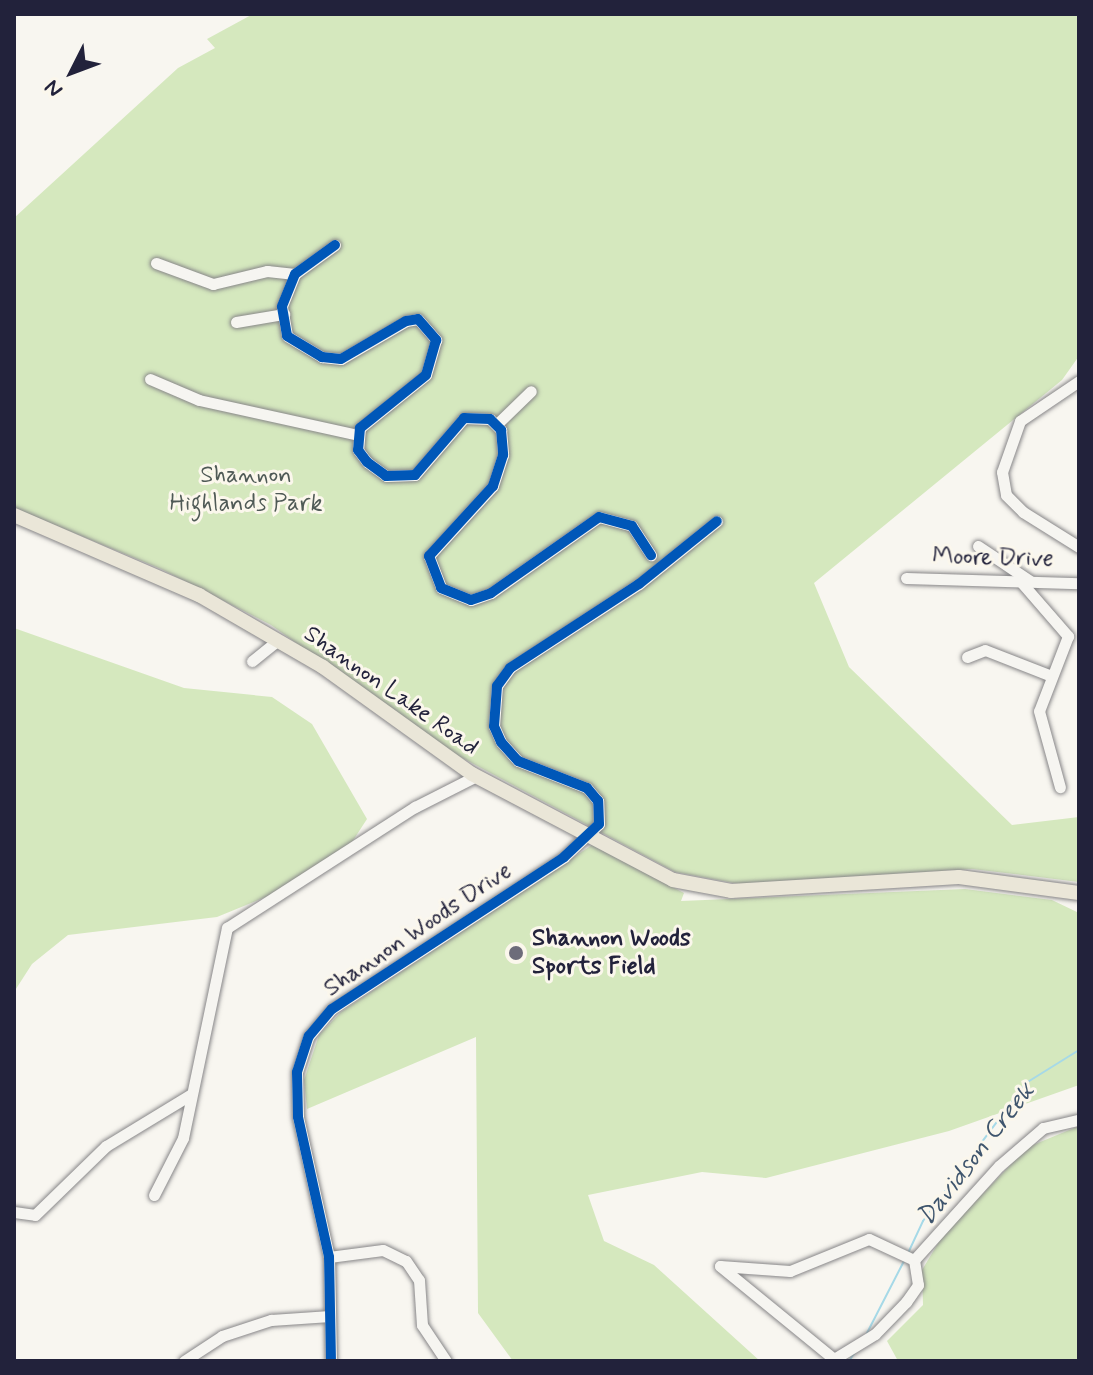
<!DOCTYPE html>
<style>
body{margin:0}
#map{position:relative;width:1093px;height:1375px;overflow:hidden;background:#f8f6f0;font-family:Mynerve,sans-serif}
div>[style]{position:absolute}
.green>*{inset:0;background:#d5e8be}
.stream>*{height:2px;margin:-1px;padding:0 1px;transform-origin:1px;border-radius:1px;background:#a6d9e7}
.roads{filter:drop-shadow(0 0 2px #878688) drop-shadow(0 0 2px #878688)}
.minor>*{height:11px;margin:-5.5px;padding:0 5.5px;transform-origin:5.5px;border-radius:5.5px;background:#f6f5f1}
.major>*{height:14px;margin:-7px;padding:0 7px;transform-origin:7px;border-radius:7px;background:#eae6d8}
.cycleway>*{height:10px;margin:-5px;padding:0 5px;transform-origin:5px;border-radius:5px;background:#0057b8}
.dots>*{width:22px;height:22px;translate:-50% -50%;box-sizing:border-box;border:4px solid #fbf7ec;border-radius:50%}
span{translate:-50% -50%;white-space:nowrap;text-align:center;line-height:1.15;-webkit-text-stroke:6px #fbf7ec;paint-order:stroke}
.park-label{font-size:24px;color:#4f5a56}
.street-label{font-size:24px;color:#22223b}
.poi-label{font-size:24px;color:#22223b;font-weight:700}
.left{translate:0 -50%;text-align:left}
.water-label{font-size:26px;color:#3f556d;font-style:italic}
.frame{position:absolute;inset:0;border:16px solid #22223b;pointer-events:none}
.north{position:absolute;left:32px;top:32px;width:80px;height:80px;-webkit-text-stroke:6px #fbf7ec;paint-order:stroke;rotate:228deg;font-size:22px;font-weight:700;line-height:32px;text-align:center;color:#22223b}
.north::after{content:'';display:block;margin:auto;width:28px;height:36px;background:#22223b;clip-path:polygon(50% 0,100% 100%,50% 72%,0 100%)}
</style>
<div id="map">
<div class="green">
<i style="clip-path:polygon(253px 14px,1079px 14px,1079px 356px,1062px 380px,814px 583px,849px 667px,1012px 825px,1079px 817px,1079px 882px,972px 869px,739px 884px,675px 872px,442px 747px,271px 625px,161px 569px,14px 508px,14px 218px,178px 68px,215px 48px,207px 39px)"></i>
<i style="clip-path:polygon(14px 628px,184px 688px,272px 697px,312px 724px,367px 819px,341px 859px,295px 885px,217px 917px,68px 935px,32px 964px,14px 992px)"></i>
<i style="clip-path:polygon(592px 845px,684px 893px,681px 901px,965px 889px,1052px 900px,1079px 913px,1079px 1085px,949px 1131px,766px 1178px,702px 1172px,588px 1195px,604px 1241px,654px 1265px,760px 1361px,513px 1361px,478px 1313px,476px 1037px,307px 1109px,304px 1080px,319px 1035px,341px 1012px)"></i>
<i style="clip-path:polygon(1079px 1126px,1079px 1361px,898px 1361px,887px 1341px,923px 1305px,922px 1270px,943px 1235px,1028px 1147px)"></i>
</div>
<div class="stream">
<i style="left:909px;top:1251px;width:33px;rotate:-65deg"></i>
<i style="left:923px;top:1221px;width:172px;rotate:-53.3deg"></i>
<i style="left:1026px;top:1083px;width:62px;rotate:-31.9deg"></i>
<i style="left:867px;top:1333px;width:81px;rotate:-62.8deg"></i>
<i style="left:849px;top:1361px;width:11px;rotate:-56deg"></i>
</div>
<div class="roads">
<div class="minor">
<i style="left:335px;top:245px;width:49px;rotate:144.1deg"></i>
<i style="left:295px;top:274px;width:35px;rotate:112deg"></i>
<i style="left:282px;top:307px;width:29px;rotate:80deg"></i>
<i style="left:287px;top:336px;width:41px;rotate:31deg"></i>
<i style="left:322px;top:357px;width:19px;rotate:6deg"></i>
<i style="left:341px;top:359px;width:75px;rotate:-30.3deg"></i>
<i style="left:406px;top:321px;width:12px;rotate:-9deg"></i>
<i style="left:418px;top:319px;width:28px;rotate:49deg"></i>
<i style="left:436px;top:340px;width:36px;rotate:106deg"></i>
<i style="left:426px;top:375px;width:85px;rotate:141.2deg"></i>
<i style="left:360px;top:428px;width:22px;rotate:95deg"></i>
<i style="left:358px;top:450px;width:15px;rotate:53deg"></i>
<i style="left:367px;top:462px;width:24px;rotate:36deg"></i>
<i style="left:386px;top:476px;width:29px;rotate:-2deg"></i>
<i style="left:415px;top:475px;width:75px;rotate:-49.3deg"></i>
<i style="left:464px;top:418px;width:26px;rotate:2deg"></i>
<i style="left:490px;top:419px;width:16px;rotate:45deg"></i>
<i style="left:501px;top:430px;width:25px;rotate:85deg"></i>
<i style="left:503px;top:455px;width:33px;rotate:108deg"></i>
<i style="left:493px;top:486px;width:95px;rotate:132.4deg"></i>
<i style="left:429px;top:556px;width:34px;rotate:69deg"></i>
<i style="left:441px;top:588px;width:32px;rotate:22deg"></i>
<i style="left:471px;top:600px;width:21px;rotate:-19deg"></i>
<i style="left:491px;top:593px;width:132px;rotate:-35.1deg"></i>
<i style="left:599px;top:517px;width:34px;rotate:15deg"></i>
<i style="left:632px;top:526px;width:35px;rotate:57deg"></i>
<i style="left:156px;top:263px;width:61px;rotate:20.2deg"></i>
<i style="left:213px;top:284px;width:56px;rotate:-13.5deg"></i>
<i style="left:267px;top:271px;width:28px;rotate:6deg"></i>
<i style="left:236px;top:322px;width:49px;rotate:-9.5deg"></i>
<i style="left:150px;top:379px;width:53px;rotate:23.2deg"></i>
<i style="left:199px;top:400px;width:163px;rotate:12.4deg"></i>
<i style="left:1079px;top:381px;width:71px;rotate:145.9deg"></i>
<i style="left:1020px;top:421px;width:54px;rotate:109.4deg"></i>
<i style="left:1002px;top:472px;width:23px;rotate:80deg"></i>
<i style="left:1006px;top:495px;width:24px;rotate:45deg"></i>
<i style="left:1023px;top:512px;width:66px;rotate:32deg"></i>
<i style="left:497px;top:424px;width:47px;rotate:-44.1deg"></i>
<i style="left:978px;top:546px;width:63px;rotate:33.9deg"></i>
<i style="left:906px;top:578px;width:173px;rotate:1.7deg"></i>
<i style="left:1021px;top:582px;width:72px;rotate:49deg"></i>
<i style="left:1068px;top:636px;width:80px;rotate:111.1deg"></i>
<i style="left:1039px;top:711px;width:79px;rotate:74.6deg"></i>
<i style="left:967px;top:657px;width:19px;rotate:-21deg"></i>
<i style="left:985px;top:650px;width:69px;rotate:21.3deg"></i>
<i style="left:252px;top:661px;width:32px;rotate:-39deg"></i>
<i style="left:154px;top:1195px;width:64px;rotate:-63deg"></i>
<i style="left:183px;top:1138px;width:215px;rotate:-78.2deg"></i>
<i style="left:227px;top:928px;width:224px;rotate:-32.8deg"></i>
<i style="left:415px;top:807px;width:68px;rotate:-26.9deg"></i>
<i style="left:14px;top:1212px;width:21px;rotate:8deg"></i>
<i style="left:35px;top:1215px;width:99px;rotate:-44.2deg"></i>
<i style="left:106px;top:1146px;width:98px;rotate:-31.3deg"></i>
<i style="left:329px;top:1257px;width:54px;rotate:-7.4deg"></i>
<i style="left:383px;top:1250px;width:25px;rotate:26deg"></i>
<i style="left:406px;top:1261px;width:23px;rotate:56deg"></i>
<i style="left:419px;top:1280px;width:45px;rotate:86.2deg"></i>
<i style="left:422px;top:1325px;width:43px;rotate:56.3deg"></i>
<i style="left:720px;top:1266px;width:147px;rotate:39.2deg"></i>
<i style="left:834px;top:1359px;width:48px;rotate:-31.4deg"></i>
<i style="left:875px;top:1334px;width:45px;rotate:-45.9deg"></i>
<i style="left:906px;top:1302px;width:21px;rotate:-55deg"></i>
<i style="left:918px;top:1285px;width:25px;rotate:-99deg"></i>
<i style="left:914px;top:1260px;width:127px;rotate:-47.9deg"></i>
<i style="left:999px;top:1166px;width:58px;rotate:-40.8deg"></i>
<i style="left:1043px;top:1128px;width:37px;rotate:-13deg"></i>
<i style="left:720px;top:1266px;width:70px;rotate:4.1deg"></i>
<i style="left:790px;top:1271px;width:85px;rotate:-22.1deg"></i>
<i style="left:869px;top:1239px;width:50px;rotate:25deg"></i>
<i style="left:184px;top:1361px;width:45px;rotate:-33.3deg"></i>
<i style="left:222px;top:1336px;width:52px;rotate:-18.1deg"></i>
<i style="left:271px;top:1320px;width:59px;rotate:-3.9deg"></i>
<i style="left:331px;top:1361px;width:104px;rotate:-91.1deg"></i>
<i style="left:329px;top:1257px;width:143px;rotate:-102.5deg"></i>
<i style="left:298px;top:1117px;width:45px;rotate:-91.3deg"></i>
<i style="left:297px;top:1072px;width:38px;rotate:-72deg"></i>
<i style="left:309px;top:1036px;width:35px;rotate:-50deg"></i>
<i style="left:332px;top:1009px;width:277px;rotate:-33.2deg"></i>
<i style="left:564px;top:857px;width:48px;rotate:-43.3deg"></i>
<i style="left:599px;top:824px;width:23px;rotate:-92deg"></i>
<i style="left:598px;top:801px;width:17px;rotate:-130deg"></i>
<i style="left:587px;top:788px;width:74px;rotate:-158.6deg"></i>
<i style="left:518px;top:761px;width:25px;rotate:-132deg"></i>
<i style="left:501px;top:742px;width:17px;rotate:-114deg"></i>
<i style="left:494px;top:726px;width:40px;rotate:-85.7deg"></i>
<i style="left:497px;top:686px;width:22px;rotate:-54deg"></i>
<i style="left:510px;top:668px;width:154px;rotate:-33.1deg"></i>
<i style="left:639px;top:584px;width:100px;rotate:-38.9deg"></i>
</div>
<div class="major">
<i style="left:14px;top:515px;width:202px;rotate:23.4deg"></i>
<i style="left:199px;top:595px;width:143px;rotate:30.1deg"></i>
<i style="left:323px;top:667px;width:183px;rotate:35.7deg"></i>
<i style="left:472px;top:774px;width:227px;rotate:27.8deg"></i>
<i style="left:673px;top:880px;width:59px;rotate:10.7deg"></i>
<i style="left:731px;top:891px;width:228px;rotate:-3.5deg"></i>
<i style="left:959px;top:877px;width:121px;rotate:7.6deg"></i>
</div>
</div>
<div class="cycleway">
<i style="left:335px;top:245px;width:49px;rotate:144.1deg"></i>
<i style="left:295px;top:274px;width:35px;rotate:112deg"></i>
<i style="left:282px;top:307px;width:29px;rotate:80deg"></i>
<i style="left:287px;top:336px;width:41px;rotate:31deg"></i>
<i style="left:322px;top:357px;width:19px;rotate:6deg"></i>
<i style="left:341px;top:359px;width:75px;rotate:-30.3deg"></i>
<i style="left:406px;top:321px;width:12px;rotate:-9deg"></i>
<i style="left:418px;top:319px;width:28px;rotate:49deg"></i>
<i style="left:436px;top:340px;width:36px;rotate:106deg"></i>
<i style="left:426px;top:375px;width:85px;rotate:141.2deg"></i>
<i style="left:360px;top:428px;width:22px;rotate:95deg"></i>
<i style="left:358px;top:450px;width:15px;rotate:53deg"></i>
<i style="left:367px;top:462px;width:24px;rotate:36deg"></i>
<i style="left:386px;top:476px;width:29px;rotate:-2deg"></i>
<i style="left:415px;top:475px;width:75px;rotate:-49.3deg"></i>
<i style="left:464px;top:418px;width:26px;rotate:2deg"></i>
<i style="left:490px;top:419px;width:16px;rotate:45deg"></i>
<i style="left:501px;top:430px;width:25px;rotate:85deg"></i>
<i style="left:503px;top:455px;width:33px;rotate:108deg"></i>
<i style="left:493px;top:486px;width:95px;rotate:132.4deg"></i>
<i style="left:429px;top:556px;width:34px;rotate:69deg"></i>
<i style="left:441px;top:588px;width:32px;rotate:22deg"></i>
<i style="left:471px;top:600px;width:21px;rotate:-19deg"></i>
<i style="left:491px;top:593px;width:132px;rotate:-35.1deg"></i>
<i style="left:599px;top:517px;width:34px;rotate:15deg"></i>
<i style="left:632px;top:526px;width:35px;rotate:57deg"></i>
<i style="left:331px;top:1361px;width:104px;rotate:-91.1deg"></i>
<i style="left:329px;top:1257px;width:143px;rotate:-102.5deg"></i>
<i style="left:298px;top:1117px;width:45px;rotate:-91.3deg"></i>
<i style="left:297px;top:1072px;width:38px;rotate:-72deg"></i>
<i style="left:309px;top:1036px;width:35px;rotate:-50deg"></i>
<i style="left:332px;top:1009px;width:277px;rotate:-33.2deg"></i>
<i style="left:564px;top:857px;width:48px;rotate:-43.3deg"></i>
<i style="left:599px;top:824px;width:23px;rotate:-92deg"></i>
<i style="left:598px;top:801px;width:17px;rotate:-130deg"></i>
<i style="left:587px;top:788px;width:74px;rotate:-158.6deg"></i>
<i style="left:518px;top:761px;width:25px;rotate:-132deg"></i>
<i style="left:501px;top:742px;width:17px;rotate:-114deg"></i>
<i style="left:494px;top:726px;width:40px;rotate:-85.7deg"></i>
<i style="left:497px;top:686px;width:22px;rotate:-54deg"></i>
<i style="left:510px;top:668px;width:154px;rotate:-33.1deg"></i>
<i style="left:639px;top:584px;width:100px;rotate:-38.9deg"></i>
</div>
<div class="dots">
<i style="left:516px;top:953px;background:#6d6c7a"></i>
</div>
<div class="park-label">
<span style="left:246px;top:490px">Shannon<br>Highlands Park</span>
</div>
<div class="street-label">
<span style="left:993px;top:558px;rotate:1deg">Moore Drive</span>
<span style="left:391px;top:691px;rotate:35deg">Shannon Lake Road</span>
<span style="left:418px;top:930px;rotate:-34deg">Shannon Woods Drive</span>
</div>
<div class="poi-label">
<span class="left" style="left:532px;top:953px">Shannon Woods<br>Sports Field</span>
</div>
<div class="water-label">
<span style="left:977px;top:1155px;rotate:-52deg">Davidson Creek</span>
</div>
<div class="frame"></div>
<div class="north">N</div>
</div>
